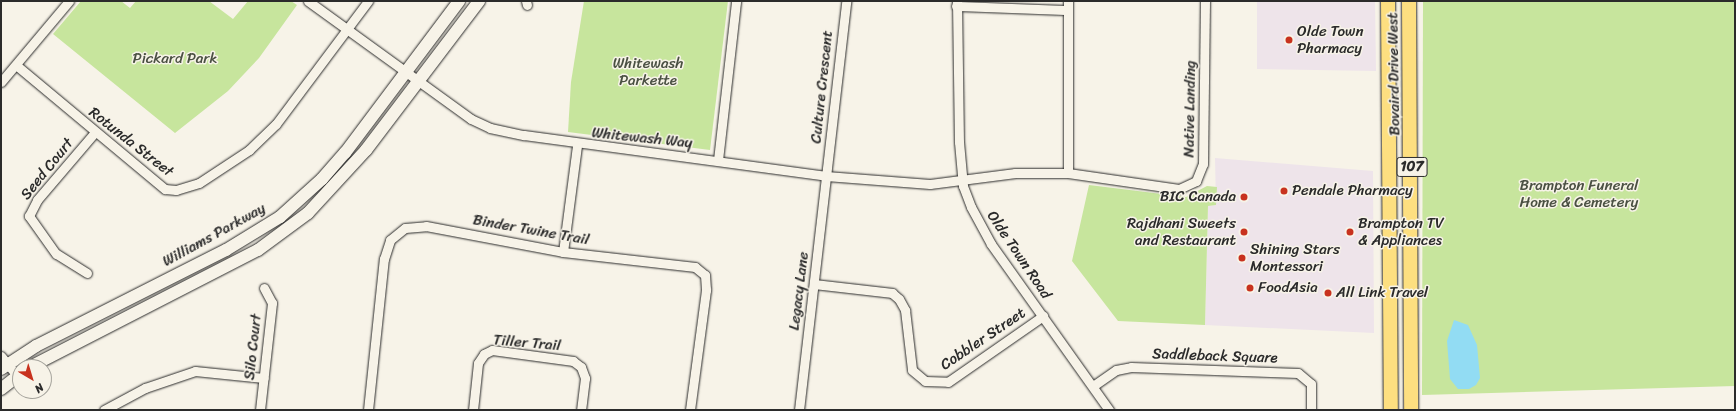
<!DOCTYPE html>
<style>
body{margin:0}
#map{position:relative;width:1736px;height:411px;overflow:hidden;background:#f7f3e8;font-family:Sriracha,sans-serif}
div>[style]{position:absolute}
.built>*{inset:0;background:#eee4ea}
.green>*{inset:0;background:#c7e59d}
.water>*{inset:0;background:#92dcf3}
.roads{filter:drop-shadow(0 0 1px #2b2b2b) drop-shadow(0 0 1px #2b2b2b)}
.street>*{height:9px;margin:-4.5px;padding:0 4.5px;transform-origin:4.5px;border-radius:4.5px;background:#f7f3e8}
.secondary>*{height:12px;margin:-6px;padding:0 6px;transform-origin:6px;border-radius:6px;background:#f7f3e8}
.primary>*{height:14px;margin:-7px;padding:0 7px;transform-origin:7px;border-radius:7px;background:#fddf80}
.dots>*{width:11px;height:11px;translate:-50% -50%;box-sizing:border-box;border:2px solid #f7f3e8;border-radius:50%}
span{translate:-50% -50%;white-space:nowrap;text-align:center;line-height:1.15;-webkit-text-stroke:3px #f7f3e8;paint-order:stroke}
.shield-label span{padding:1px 3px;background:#f7f3e8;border:1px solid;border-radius:3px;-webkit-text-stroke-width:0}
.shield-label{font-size:14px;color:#2b2b2b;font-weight:700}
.poi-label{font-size:15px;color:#2b2b2b}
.left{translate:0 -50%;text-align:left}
.right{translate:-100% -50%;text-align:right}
.park-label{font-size:15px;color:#4a5042}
.street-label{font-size:15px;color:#2b2b2b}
.frame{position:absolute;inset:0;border:2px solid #2b2b2b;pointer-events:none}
.north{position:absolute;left:12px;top:359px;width:40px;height:40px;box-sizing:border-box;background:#f7f3e8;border:1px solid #a5a39c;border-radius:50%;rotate:142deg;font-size:11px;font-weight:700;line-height:16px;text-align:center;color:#2b2b2b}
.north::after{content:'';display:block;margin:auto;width:14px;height:18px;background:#c8321e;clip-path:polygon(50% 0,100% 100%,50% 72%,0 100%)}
</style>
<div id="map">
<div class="built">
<i style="clip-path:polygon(1257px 1px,1375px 1px,1376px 71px,1257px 69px)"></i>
<i style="clip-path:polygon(1215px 158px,1373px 171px,1374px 333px,1205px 325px,1208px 206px,1216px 205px)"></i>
</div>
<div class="green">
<i style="clip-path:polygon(81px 1px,121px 1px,130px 8px,136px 1px,209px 1px,233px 19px,248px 1px,291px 1px,297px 5px,259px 58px,228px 91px,175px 133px,53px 34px)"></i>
<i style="clip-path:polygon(584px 1px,728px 1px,710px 150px,568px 132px,571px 82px)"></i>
<i style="clip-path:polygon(1423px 1px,1735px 1px,1735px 386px,1422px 395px)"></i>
<i style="clip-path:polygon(1089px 185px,1186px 197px,1207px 186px,1217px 187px,1216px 205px,1208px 206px,1205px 325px,1118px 321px,1072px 261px)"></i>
</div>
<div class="water">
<i style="clip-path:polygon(1454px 320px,1468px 325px,1477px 345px,1480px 378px,1476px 385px,1469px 389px,1458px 389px,1450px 379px,1447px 341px)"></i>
</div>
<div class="roads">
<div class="street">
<i style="left:308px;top:1px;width:201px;rotate:35.9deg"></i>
<i style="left:471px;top:119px;width:21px;rotate:25deg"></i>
<i style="left:490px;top:128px;width:35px;rotate:12deg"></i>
<i style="left:524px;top:135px;width:305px;rotate:7.7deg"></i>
<i style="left:826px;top:176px;width:104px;rotate:4.4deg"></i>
<i style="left:930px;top:184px;width:86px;rotate:-7.4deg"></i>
<i style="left:1015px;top:173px;width:53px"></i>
<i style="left:1068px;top:173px;width:112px;rotate:8.2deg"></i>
<i style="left:1179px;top:189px;width:19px;rotate:-25deg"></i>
<i style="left:1196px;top:181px;width:18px;rotate:-68deg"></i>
<i style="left:1203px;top:164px;width:163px;rotate:-89.3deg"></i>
<i style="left:526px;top:1px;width:4px;rotate:76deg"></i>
<i style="left:957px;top:1px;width:141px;rotate:89.2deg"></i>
<i style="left:959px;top:142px;width:44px;rotate:84.8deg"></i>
<i style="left:963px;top:186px;width:22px;rotate:69deg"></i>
<i style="left:971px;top:207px;width:42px;rotate:61.6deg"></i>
<i style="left:991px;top:244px;width:204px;rotate:54.6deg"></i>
<i style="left:956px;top:6px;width:111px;rotate:2.1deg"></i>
<i style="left:16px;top:65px;width:194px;rotate:39.8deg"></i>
<i style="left:165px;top:189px;width:11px;rotate:5deg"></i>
<i style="left:176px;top:190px;width:24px;rotate:-17deg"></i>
<i style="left:199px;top:183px;width:60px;rotate:-33.4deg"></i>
<i style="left:249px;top:150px;width:37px;rotate:-44deg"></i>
<i style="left:276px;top:124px;width:154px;rotate:-53.2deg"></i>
<i style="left:1px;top:82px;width:106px;rotate:-50deg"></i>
<i style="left:718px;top:160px;width:160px;rotate:-83.5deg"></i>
<i style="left:1068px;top:173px;width:172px;rotate:-90deg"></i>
<i style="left:563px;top:252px;width:108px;rotate:-82.5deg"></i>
<i style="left:87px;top:273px;width:36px;rotate:-148deg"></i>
<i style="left:56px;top:254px;width:47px;rotate:-125.4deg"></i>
<i style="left:29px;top:216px;width:18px;rotate:-63deg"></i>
<i style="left:37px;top:200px;width:89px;rotate:-49.5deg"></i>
<i style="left:814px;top:284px;width:79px;rotate:6.6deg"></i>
<i style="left:892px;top:293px;width:9px;rotate:41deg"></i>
<i style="left:899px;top:299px;width:13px;rotate:61deg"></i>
<i style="left:905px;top:310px;width:60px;rotate:83.3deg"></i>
<i style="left:912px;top:370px;width:17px;rotate:40deg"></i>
<i style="left:925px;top:381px;width:23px;rotate:2deg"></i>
<i style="left:948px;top:382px;width:116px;rotate:-34.8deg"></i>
<i style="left:1px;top:356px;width:26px;rotate:51deg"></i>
<i style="left:1093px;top:386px;width:28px;rotate:-35deg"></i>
<i style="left:1116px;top:370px;width:15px;rotate:-11deg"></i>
<i style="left:1131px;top:367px;width:167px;rotate:2.1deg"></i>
<i style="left:1298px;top:373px;width:17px;rotate:40deg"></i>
<i style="left:1311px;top:384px;width:26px;rotate:90deg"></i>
<i style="left:104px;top:410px;width:47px;rotate:-28.2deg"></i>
<i style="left:145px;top:388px;width:53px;rotate:-18.8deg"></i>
<i style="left:195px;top:371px;width:69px;rotate:5.8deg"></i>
<i style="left:260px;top:410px;width:108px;rotate:-83.6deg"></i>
<i style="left:272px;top:303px;width:17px;rotate:-118deg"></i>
<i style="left:368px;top:410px;width:152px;rotate:-84deg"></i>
<i style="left:384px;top:259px;width:20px;rotate:-72deg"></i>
<i style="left:390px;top:240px;width:19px;rotate:-39deg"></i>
<i style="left:405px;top:228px;width:21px;rotate:-5deg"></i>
<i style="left:426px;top:226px;width:139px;rotate:10.7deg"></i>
<i style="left:563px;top:252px;width:133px;rotate:6.5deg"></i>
<i style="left:695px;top:267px;width:13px;rotate:39deg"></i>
<i style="left:705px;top:275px;width:15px;rotate:86deg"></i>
<i style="left:706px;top:290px;width:121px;rotate:97.6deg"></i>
<i style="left:473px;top:410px;width:47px;rotate:-83.9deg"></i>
<i style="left:478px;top:363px;width:11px;rotate:-56deg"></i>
<i style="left:484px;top:354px;width:9px;rotate:-27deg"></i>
<i style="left:492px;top:350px;width:82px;rotate:7.7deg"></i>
<i style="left:573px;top:361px;width:10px;rotate:37deg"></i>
<i style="left:581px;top:367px;width:12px;rotate:70deg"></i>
<i style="left:585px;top:378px;width:32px;rotate:97deg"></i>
<i style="left:799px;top:410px;width:412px;rotate:-83.4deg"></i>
</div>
<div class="secondary">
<i style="left:30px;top:367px;width:256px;rotate:-27.2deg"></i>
<i style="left:258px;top:250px;width:62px;rotate:-36.5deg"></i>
<i style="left:308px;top:213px;width:86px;rotate:-47.4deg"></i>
<i style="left:366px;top:150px;width:187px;rotate:-52.8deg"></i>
<i style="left:1px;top:369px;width:42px;rotate:-33.3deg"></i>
<i style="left:36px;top:346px;width:213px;rotate:-26.8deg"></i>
<i style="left:226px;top:250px;width:63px;rotate:-31.4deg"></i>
<i style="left:280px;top:217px;width:57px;rotate:-42.1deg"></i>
<i style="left:322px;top:179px;width:35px;rotate:-49deg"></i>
<i style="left:345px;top:153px;width:190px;rotate:-53.1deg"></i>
<i style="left:1px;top:389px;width:24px;rotate:-38deg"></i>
</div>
<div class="primary">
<i style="left:1388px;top:1px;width:409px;rotate:89.6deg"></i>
<i style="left:1409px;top:1px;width:409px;rotate:89.7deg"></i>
</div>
</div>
<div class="dots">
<i style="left:1289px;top:40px;background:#c8321e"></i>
<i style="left:1284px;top:191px;background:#c8321e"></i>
<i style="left:1244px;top:197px;background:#c8321e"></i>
<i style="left:1244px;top:232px;background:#c8321e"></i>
<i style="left:1350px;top:232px;background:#c8321e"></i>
<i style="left:1242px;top:258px;background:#c8321e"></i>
<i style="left:1250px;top:288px;background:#c8321e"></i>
<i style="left:1328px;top:293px;background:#c8321e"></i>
</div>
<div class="shield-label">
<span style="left:1412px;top:167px">107</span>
</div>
<div class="poi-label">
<span class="left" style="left:1297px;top:40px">Olde Town<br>Pharmacy</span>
<span class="left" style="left:1292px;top:191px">Pendale Pharmacy</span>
<span class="right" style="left:1236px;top:197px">BIC Canada</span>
<span class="right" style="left:1236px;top:232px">Rajdhani Sweets<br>and Restaurant</span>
<span class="left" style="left:1358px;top:232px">Brampton TV<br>&amp; Appliances</span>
<span class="left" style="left:1250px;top:258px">Shining Stars<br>Montessori</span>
<span class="left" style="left:1258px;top:288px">FoodAsia</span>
<span class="left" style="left:1336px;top:293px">All Link Travel</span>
</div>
<div class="park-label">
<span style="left:175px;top:59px">Pickard Park</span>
<span style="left:648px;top:72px">Whitewash<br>Parkette</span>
<span style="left:1579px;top:194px">Brampton Funeral<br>Home &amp; Cemetery</span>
</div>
<div class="street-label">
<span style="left:1394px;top:74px;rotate:-91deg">Bovaird Drive West</span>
<span style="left:822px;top:87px;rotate:-84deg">Culture Crescent</span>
<span style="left:1190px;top:109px;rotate:-89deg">Native Landing</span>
<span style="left:642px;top:138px;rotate:6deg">Whitewash Way</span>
<span style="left:131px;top:142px;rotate:38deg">Rotunda Street</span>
<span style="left:47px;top:169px;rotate:-51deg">Seed Court</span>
<span style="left:531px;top:230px;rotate:10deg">Binder Twine Trail</span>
<span style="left:214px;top:235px;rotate:-29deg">Williams Parkway</span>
<span style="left:1019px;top:255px;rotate:56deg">Olde Town Road</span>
<span style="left:799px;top:291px;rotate:-83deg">Legacy Lane</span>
<span style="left:983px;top:339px;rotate:-34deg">Cobbler Street</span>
<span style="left:527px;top:343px;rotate:5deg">Tiller Trail</span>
<span style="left:253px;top:347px;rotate:-84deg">Silo Court</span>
<span style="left:1215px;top:356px;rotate:2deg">Saddleback Square</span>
</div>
<div class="frame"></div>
<div class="north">N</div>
</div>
